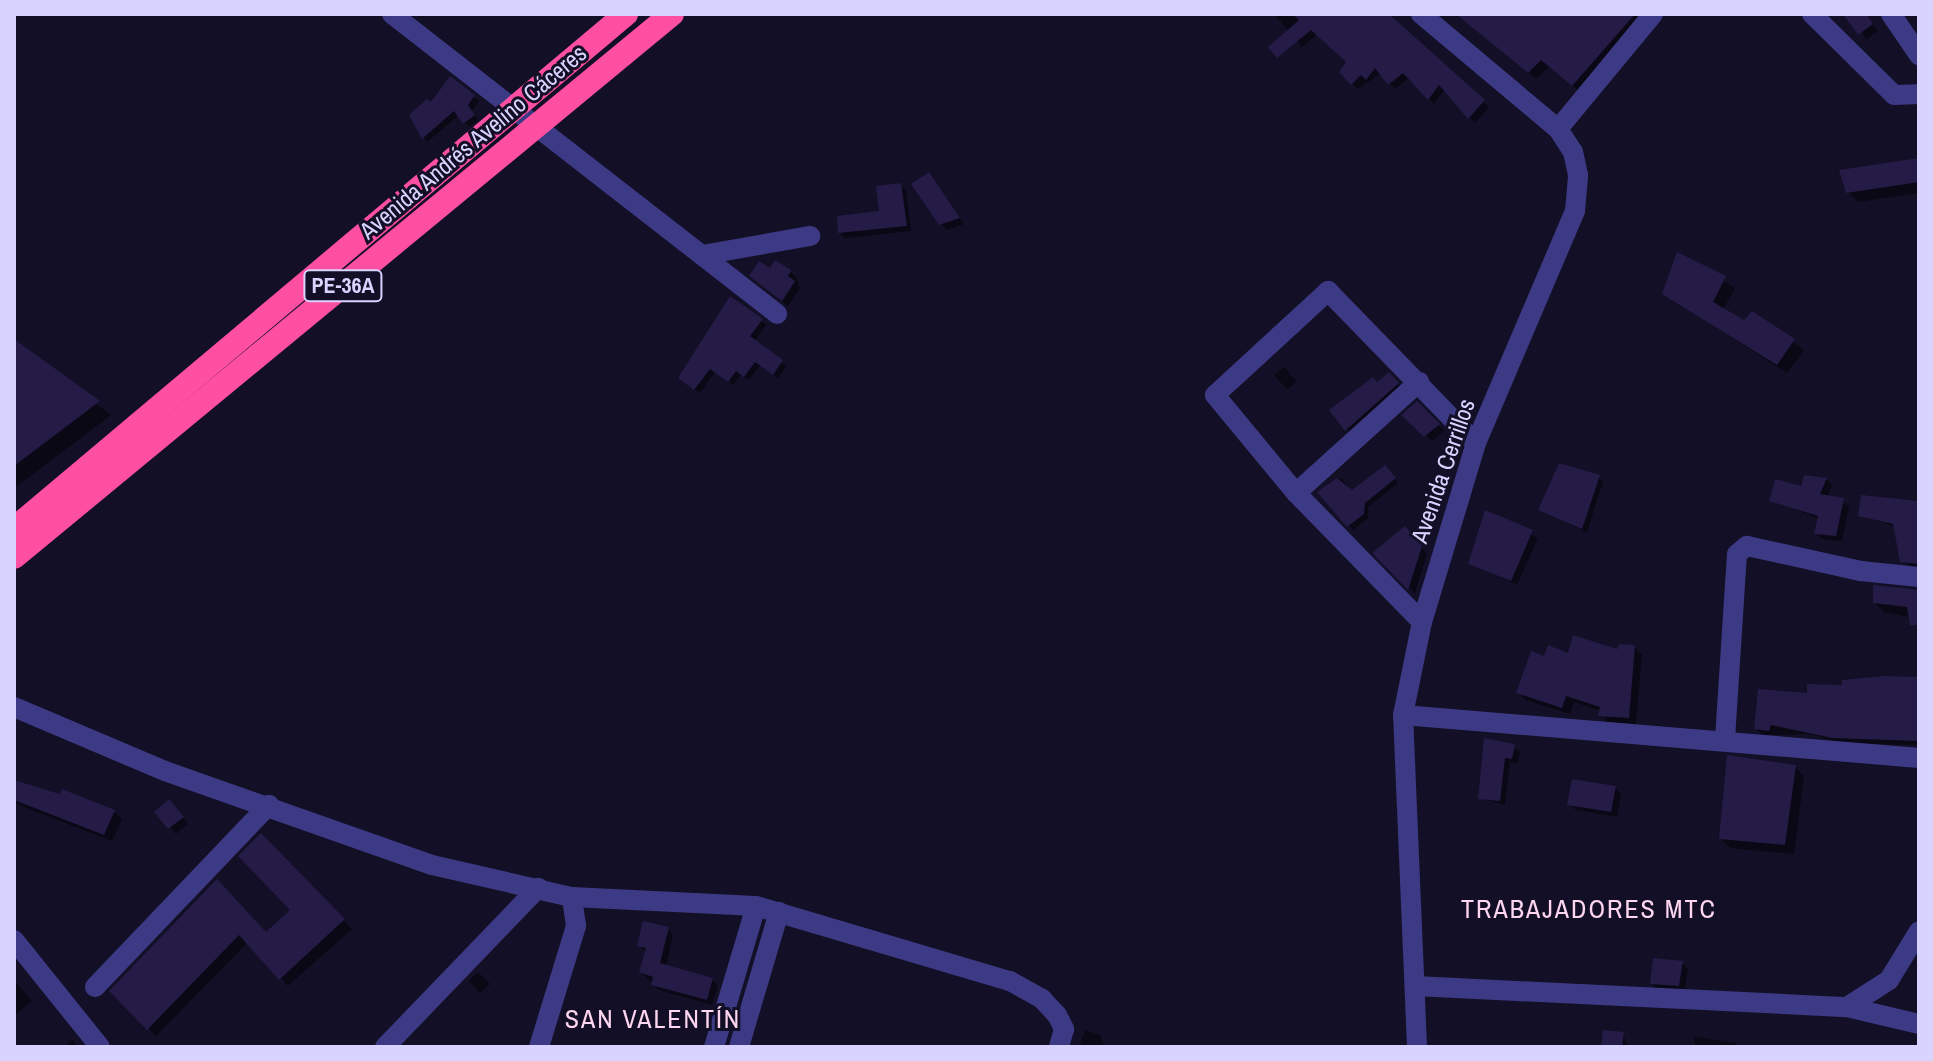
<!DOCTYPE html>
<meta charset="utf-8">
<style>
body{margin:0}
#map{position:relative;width:1933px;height:1061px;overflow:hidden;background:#130f26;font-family:"Archivo Narrow",sans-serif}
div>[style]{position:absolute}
.shadow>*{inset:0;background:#0007}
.building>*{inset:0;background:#241b47}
.minor>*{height:20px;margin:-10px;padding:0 10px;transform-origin:10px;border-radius:10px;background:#3d3a85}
.highway>*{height:24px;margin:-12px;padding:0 12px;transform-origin:12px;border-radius:12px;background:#ff4fa3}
span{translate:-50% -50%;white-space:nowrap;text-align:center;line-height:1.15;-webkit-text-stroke:6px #130f26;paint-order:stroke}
.shield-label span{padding:2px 6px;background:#130f26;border:2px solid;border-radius:6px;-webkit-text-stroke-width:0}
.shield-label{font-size:22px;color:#d9d4ff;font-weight:700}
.street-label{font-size:24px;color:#d9d4ff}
.neighbourhood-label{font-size:26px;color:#ffd6f0;letter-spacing:2px}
.frame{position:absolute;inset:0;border:16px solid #d9d4ff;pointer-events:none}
</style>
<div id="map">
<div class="shadow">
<i style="clip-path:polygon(1274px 14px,1384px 14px,1489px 107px,1475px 123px,1445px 89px,1434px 104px,1410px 77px,1395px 89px,1381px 73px,1358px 89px,1341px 72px,1348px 62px,1318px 34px,1302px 47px)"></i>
<i style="clip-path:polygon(1460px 14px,1648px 14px,1580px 92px,1550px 66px,1536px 79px)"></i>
<i style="clip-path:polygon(1854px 14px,1865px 14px,1878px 31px,1866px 40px)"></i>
<i style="clip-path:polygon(450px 79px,479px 101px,472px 111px,478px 120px,469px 127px,459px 115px,427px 142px,423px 137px,432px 104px)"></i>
<i style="clip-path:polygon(1919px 160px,1919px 193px,1858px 202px,1848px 192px)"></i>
<i style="clip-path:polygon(934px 180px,964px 224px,947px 230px,941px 224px)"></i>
<i style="clip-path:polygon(900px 185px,906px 190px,911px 231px,845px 238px,840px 232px,881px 213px)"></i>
<i style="clip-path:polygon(1678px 254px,1735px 288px,1723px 310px,1744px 322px,1752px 314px,1804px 350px,1787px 373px,1664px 294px)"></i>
<i style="clip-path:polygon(770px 271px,790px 272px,796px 277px,800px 288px,788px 306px,758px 281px)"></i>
<i style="clip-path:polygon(761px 321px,766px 325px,754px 342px,786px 366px,778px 378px,760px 365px,749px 380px,741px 374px,733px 385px,715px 372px,700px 393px,685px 382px)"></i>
<i style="clip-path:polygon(14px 342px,111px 415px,17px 486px,14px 484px)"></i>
<i style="clip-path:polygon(1284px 367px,1297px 382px,1287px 389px,1274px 375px)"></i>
<i style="clip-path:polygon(1389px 375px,1402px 388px,1351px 434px,1332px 411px)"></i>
<i style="clip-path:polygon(1417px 404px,1444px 431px,1432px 441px,1404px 416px)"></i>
<i style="clip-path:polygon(1389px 472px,1398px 483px,1368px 507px,1368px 518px,1353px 530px,1320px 492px,1341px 478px,1353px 493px)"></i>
<i style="clip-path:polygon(1598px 477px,1603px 482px,1587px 532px,1540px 510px)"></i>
<i style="clip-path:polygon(1826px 479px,1832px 485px,1827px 497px,1849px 506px,1842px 541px,1822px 539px,1816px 533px,1819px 519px,1772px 500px)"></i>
<i style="clip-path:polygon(1917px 503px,1919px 505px,1919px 569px,1901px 561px,1896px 527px,1860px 515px)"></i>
<i style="clip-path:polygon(1486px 513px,1538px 538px,1517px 585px,1471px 564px)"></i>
<i style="clip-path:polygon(1411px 535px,1427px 554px,1415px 593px,1375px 553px)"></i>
<i style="clip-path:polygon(1919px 591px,1919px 619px,1884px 612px,1875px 603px)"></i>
<i style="clip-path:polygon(1634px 647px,1642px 655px,1636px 725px,1607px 722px,1601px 711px,1574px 702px,1570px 714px,1526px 700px,1519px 693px,1545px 658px)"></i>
<i style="clip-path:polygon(1919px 679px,1919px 745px,1839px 743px,1811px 734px,1762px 735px,1756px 729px,1808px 695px)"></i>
<i style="clip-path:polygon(1486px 740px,1520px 751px,1517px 764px,1510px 762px,1505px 805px,1480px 798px)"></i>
<i style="clip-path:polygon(1795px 767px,1804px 776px,1794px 854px,1730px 848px,1721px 839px)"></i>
<i style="clip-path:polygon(14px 780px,114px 811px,122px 820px,112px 841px,14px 803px)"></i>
<i style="clip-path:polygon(1615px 788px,1621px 794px,1617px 817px,1576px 810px,1570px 804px)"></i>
<i style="clip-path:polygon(175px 808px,188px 824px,176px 834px,157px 812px)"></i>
<i style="clip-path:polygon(261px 836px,352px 929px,288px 986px,248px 942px,156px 1036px,112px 991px,217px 882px,266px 934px,293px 911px)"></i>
<i style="clip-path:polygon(668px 929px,673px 935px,666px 967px,712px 980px,718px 986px,712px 1005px,659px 990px,641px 972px,647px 952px,639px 946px)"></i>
<i style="clip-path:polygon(1682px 963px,1688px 969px,1685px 991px,1658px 990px,1652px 984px)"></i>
<i style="clip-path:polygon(478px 972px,490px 984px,480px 993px,469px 981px)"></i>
<i style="clip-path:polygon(14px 980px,32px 1001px,14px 1016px)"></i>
<i style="clip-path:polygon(1085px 1030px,1100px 1035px,1104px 1047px,1079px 1047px)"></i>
<i style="clip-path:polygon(1623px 1034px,1628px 1047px,1603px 1047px)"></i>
<i style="clip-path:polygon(1695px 1037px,1735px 1043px,1738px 1047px,1694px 1047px)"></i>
<i style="clip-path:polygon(72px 1040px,79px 1047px,64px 1047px)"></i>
</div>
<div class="building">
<i style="clip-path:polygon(1293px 14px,1389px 14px,1485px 100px,1468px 119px,1439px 85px,1428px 100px,1403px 73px,1388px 85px,1375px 68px,1366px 80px,1361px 75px,1351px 85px,1339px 72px,1346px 62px,1311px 30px,1277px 58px,1268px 47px,1299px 20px)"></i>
<i style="clip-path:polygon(1456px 14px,1635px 14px,1572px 86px,1541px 60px,1528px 73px)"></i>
<i style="clip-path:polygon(1843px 14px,1866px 14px,1873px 24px,1858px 35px)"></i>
<i style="clip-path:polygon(450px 76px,475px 95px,468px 105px,475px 115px,463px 124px,454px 111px,422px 139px,409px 115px,427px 99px,431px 102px)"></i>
<i style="clip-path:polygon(1919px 158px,1919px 182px,1846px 193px,1839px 170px)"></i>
<i style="clip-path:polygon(929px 172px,960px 218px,939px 225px,911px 184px)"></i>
<i style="clip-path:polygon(901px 183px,907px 226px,838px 233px,837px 216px,879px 211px,876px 186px)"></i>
<i style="clip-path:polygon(1677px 252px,1726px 276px,1713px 302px,1744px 320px,1752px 311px,1795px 339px,1777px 365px,1662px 294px)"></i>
<i style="clip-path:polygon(775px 260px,791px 270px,788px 276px,795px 281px,782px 301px,749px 276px,759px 261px,770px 268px)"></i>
<i style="clip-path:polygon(730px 296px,763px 319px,750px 336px,783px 360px,773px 375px,755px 362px,744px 377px,736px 371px,728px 382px,710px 369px,694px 390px,678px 378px)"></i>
<i style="clip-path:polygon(14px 339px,100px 401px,14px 466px)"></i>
<i style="clip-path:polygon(1389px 372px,1399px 383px,1345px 431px,1329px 410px,1373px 377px,1377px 382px)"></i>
<i style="clip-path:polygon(1417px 401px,1440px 424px,1424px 437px,1401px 415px)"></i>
<i style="clip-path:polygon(1559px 463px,1600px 475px,1582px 529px,1538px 510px)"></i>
<i style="clip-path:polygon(1385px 465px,1396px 478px,1365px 503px,1364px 514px,1347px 527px,1317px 492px,1337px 478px,1352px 490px)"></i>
<i style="clip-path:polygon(1804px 475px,1827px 478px,1820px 494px,1844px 498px,1836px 536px,1814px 534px,1818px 516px,1769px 501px,1775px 479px,1801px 486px)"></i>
<i style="clip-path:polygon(1861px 495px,1918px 501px,1919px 564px,1900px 562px,1893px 524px,1858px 516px)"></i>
<i style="clip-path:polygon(1485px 510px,1533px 530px,1511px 581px,1468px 564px)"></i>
<i style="clip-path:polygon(1405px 526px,1422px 546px,1408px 590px,1372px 553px)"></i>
<i style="clip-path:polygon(1873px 585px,1919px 590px,1919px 625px,1910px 625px,1907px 607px,1873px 603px)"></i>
<i style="clip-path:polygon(1573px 635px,1617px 649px,1619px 644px,1635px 645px,1629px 718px,1598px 716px,1600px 707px,1566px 696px,1562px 708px,1516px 693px,1531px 651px,1544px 656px,1548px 645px,1568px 653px)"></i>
<i style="clip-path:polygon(1884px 676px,1919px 677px,1919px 741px,1832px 738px,1771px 725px,1769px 731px,1754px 729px,1758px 689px,1807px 693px,1807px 684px,1842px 685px,1842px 680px)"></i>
<i style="clip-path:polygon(1484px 738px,1515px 744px,1512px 759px,1505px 758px,1500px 801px,1478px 799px)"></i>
<i style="clip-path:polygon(1727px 755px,1796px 765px,1785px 845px,1719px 839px)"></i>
<i style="clip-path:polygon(1572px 779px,1616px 786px,1611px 812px,1567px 805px)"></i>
<i style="clip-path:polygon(14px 780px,60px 794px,62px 789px,115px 810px,104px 835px,14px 800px)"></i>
<i style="clip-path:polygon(169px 799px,184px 817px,168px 829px,154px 812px)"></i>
<i style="clip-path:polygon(261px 833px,345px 919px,279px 980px,239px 935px,147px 1030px,109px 991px,217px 879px,266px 932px,290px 910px,238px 856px)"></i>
<i style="clip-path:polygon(643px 921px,669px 927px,660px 963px,713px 978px,707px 1000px,651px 985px,653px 977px,639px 972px,646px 948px,637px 946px)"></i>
<i style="clip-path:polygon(1653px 958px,1683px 961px,1679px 986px,1650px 984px)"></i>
<i style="clip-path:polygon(1603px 1030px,1624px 1032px,1622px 1047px,1601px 1047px)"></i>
</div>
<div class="minor">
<i style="left:392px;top:14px;width:488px;rotate:37.9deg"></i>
<i style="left:1812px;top:14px;width:115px;rotate:44.6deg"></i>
<i style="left:1894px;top:95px;width:25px;rotate:-2deg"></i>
<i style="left:1891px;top:14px;width:50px;rotate:55.7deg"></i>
<i style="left:1558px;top:129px;width:149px;rotate:-50.4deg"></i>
<i style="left:702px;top:255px;width:110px;rotate:-10deg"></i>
<i style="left:1296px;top:493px;width:166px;rotate:-42.1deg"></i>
<i style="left:1422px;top:622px;width:180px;rotate:-134.3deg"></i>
<i style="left:1296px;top:493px;width:127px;rotate:-129.6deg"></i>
<i style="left:1215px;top:395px;width:154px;rotate:-42.6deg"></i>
<i style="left:1328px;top:291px;width:212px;rotate:45.8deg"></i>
<i style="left:14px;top:707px;width:164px;rotate:23deg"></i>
<i style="left:165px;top:771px;width:283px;rotate:19.4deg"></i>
<i style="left:432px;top:865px;width:144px;rotate:12.9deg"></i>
<i style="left:572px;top:897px;width:184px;rotate:2.8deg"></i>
<i style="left:756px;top:906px;width:265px;rotate:16.5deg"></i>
<i style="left:1010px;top:981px;width:37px;rotate:29deg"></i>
<i style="left:1042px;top:999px;width:22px;rotate:47deg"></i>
<i style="left:1057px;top:1015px;width:16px;rotate:63deg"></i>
<i style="left:1064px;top:1029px;width:19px;rotate:106deg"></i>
<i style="left:1403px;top:715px;width:518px;rotate:4.76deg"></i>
<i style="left:1725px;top:739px;width:185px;rotate:-86.3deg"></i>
<i style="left:1737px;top:554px;width:13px;rotate:-39deg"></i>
<i style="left:1747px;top:546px;width:117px;rotate:12.4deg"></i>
<i style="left:1861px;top:571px;width:58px;rotate:5.9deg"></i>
<i style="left:14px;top:940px;width:137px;rotate:51.2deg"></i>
<i style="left:1415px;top:986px;width:433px;rotate:2.8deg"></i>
<i style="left:1847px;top:1007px;width:74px;rotate:13.3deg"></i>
<i style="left:95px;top:987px;width:252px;rotate:-46.3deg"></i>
<i style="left:1847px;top:1007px;width:50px;rotate:-32.7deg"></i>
<i style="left:1889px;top:980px;width:57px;rotate:-58.5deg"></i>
<i style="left:385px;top:1047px;width:221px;rotate:-46.1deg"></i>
<i style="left:539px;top:1047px;width:127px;rotate:-73deg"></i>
<i style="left:576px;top:926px;width:29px;rotate:-98deg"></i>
<i style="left:714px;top:1047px;width:147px;rotate:-73.4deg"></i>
<i style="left:739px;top:1047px;width:141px;rotate:-73.5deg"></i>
<i style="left:1417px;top:1047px;width:332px;rotate:-92.4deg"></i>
<i style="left:1403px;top:715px;width:95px;rotate:-78.5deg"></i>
<i style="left:1422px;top:622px;width:187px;rotate:-73.2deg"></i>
<i style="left:1476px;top:443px;width:252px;rotate:-66.9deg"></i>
<i style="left:1575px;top:211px;width:36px;rotate:-85deg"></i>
<i style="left:1578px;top:175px;width:24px;rotate:-102deg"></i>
<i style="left:1573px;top:152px;width:27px;rotate:-123deg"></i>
<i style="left:1558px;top:129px;width:179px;rotate:-140deg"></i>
</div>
<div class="highway">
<i style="left:14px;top:529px;width:800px;rotate:-40.08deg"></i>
<i style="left:14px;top:557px;width:853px;rotate:-39.53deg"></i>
</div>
<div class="shield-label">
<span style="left:343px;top:286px">PE-36A</span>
</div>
<div class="street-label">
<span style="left:473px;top:142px;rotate:-40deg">Avenida Andrés Avelino Cáceres</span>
<span style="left:1443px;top:471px;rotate:-71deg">Avenida Cerrillos</span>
</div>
<div class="neighbourhood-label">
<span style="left:1589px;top:909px">TRABAJADORES MTC</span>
<span style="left:653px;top:1019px">SAN VALENTÍN</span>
</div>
<div class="frame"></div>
</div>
